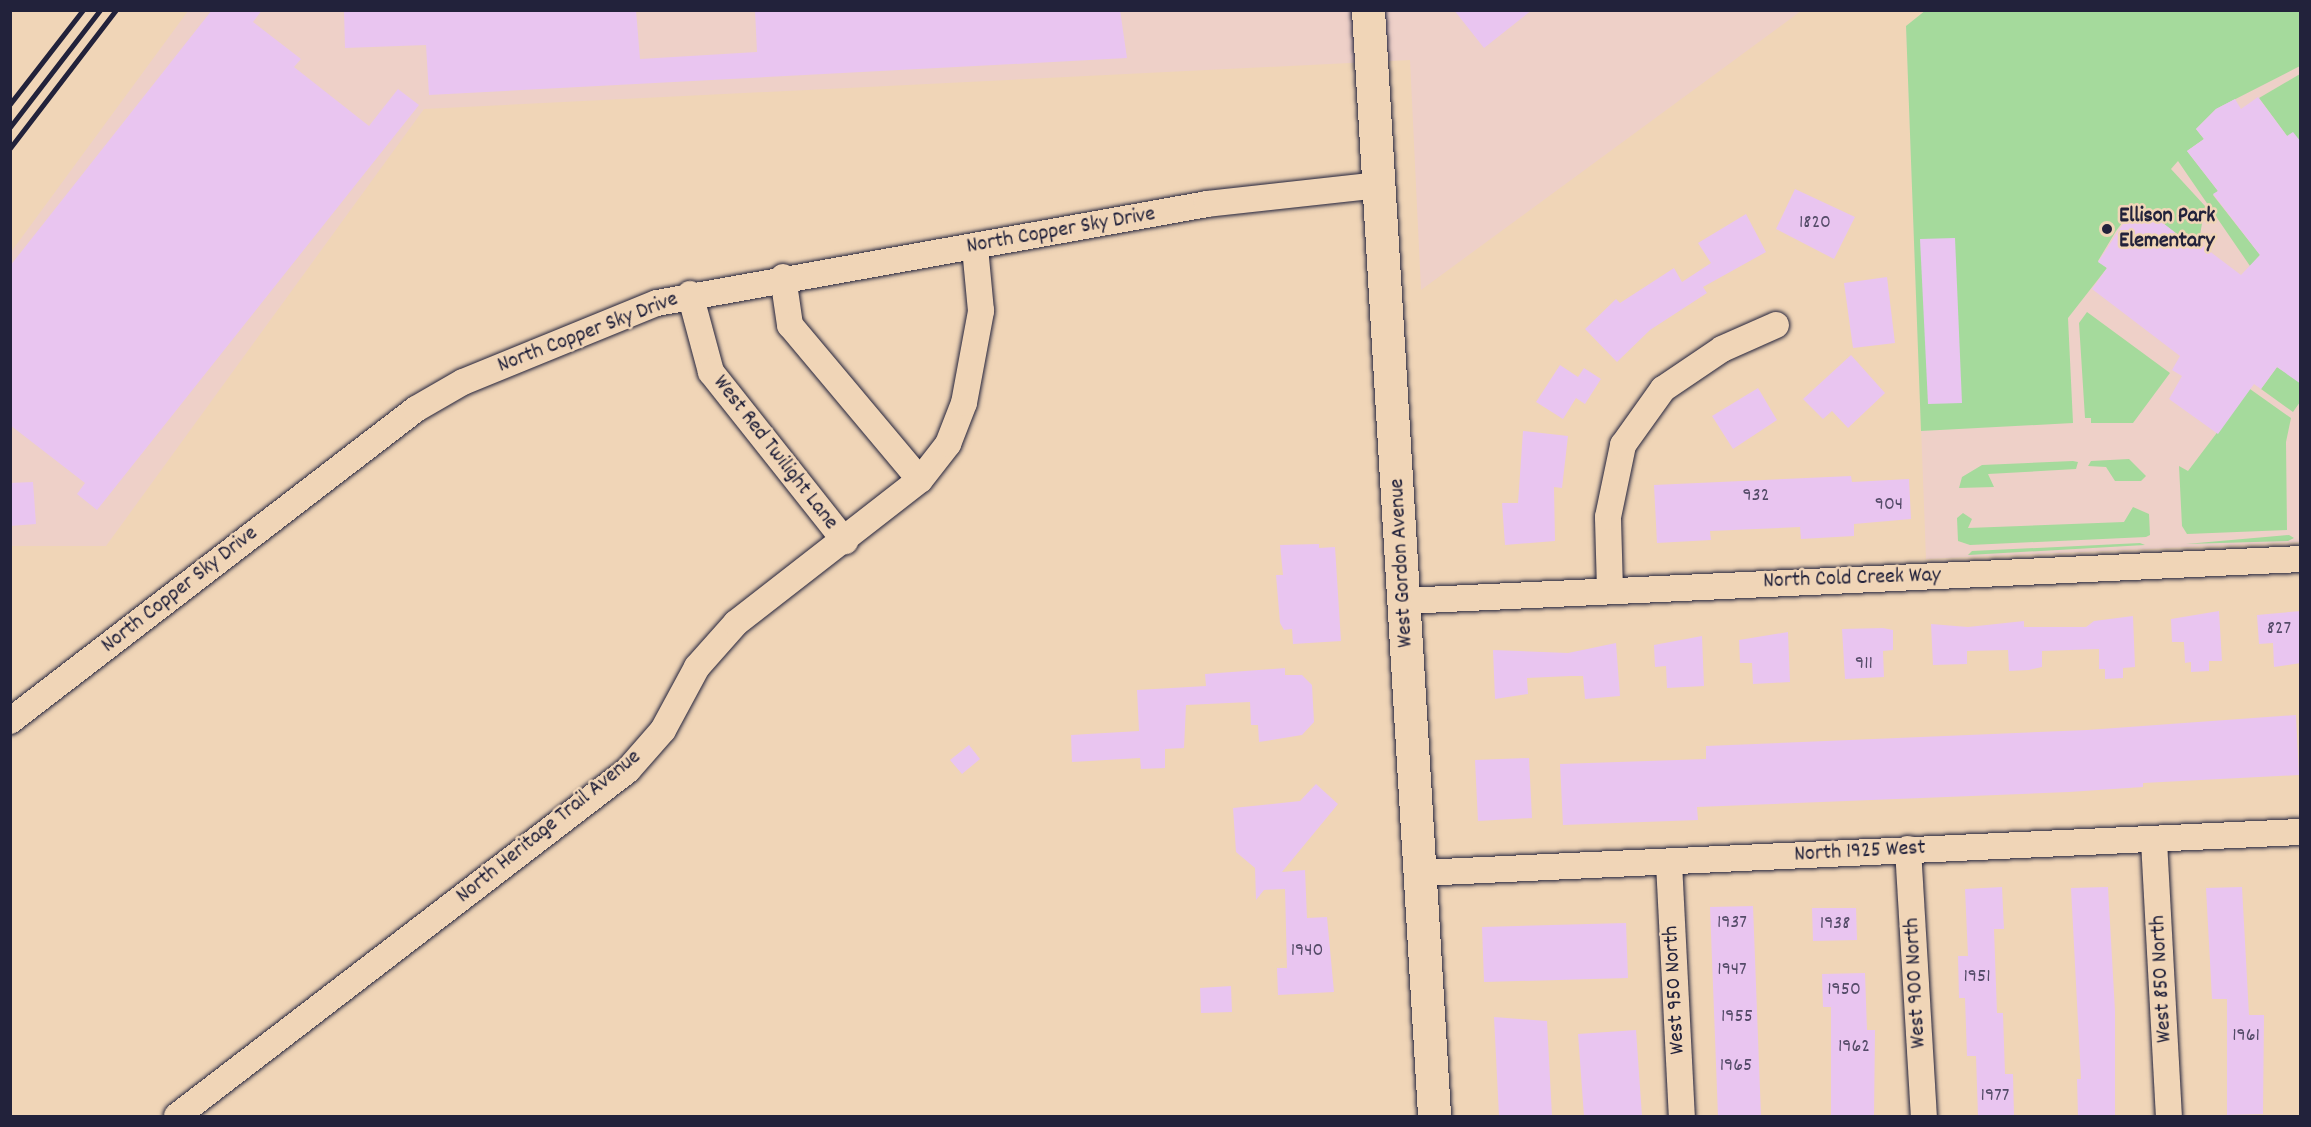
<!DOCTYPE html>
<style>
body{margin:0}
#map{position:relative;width:2311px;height:1127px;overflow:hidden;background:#f0d5b7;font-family:Dekko,sans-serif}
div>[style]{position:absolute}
.built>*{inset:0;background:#eed0c8}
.green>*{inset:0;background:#a5da9c}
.building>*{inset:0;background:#e9c5f0}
.roads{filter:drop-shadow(0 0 2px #22223b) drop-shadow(0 0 2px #22223b)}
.minor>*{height:26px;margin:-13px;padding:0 13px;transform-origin:13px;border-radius:13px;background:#f0d5b7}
.major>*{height:33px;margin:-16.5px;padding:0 16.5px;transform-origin:16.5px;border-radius:16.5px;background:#f0d5b7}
.rail>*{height:4.5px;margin:-2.25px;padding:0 2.25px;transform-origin:2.25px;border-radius:2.25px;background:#22223b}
.dots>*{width:16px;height:16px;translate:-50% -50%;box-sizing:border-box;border:3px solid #f0d5b7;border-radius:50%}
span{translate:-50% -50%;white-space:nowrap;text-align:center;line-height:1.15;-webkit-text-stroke:5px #f0d5b7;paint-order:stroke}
.number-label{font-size:20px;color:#544b68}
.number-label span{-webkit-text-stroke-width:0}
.poi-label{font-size:22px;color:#22223b;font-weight:700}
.left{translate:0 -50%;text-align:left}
.street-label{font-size:22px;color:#22223b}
.frame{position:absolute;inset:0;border:12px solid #22223b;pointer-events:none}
</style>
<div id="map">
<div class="built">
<i style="clip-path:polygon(1926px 10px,2300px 11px,2300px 542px,1926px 559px,1906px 26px)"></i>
<i style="clip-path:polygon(188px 11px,1801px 11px,1421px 290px,1410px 60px,424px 109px,106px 546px,11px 546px,11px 252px)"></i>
</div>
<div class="green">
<i style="clip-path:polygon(1926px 10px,2300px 11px,2300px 66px,2216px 109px,2196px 129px,2204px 139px,2187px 151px,2218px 191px,2213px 195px,2260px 255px,2250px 266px,2178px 161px,2171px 169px,2205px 206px,2199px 241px,2195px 248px,2137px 203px,2116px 231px,2098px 261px,2107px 268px,2068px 318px,2073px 423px,1921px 431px,1906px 26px)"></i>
<i style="clip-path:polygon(2300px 74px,2300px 142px,2287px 136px,2259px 98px)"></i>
<i style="clip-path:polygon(2087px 312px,2170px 373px,2133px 423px,2091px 423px,2091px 418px,2085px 418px,2079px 323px)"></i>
<i style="clip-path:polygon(2277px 367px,2295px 379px,2300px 372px,2300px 402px,2293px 412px,2261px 389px)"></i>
<i style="clip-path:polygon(2250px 389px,2291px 418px,2286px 442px,2287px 530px,2187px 534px,2182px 526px,2179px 466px,2188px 471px)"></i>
<i style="clip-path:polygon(2129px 459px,2146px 476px,2141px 481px,2115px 481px,2106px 467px,2088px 466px,2091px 461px)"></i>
<i style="clip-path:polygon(2073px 461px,2078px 462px,2076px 469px,1988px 474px,1994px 487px,1959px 488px,1962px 477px,1982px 465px)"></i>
<i style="clip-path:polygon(2133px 507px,2149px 514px,2150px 535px,2146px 537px,1970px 545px,1958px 541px,1957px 518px,1963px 513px,1972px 519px,1968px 528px,2124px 522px)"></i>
<i style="clip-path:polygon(2289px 535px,2294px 538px,2288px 541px,2186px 544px)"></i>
<i style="clip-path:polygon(2140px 543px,2145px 545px,1968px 555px,1972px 551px)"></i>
</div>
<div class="building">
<i style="clip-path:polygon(212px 10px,262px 10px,253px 22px,301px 59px,294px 67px,369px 126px,398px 89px,419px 105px,97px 510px,77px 494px,85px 483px,10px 425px,10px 266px)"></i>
<i style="clip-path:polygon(344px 10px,636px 10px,640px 59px,757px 52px,755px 10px,1120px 10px,1127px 58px,429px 95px,426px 45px,345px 48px)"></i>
<i style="clip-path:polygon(1454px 10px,1532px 10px,1484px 48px)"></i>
<i style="clip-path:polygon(2258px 97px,2287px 136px,2293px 132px,2301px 142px,2301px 384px,2277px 367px,2261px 389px,2254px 384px,2218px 434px,2169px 399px,2182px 376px,2172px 370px,2180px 356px,2092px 289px,2107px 268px,2098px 262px,2137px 203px,2195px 248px,2200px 244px,2241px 275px,2260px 255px,2213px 194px,2218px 191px,2187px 151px,2204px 139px,2196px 129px,2216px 109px,2235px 99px,2241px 109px)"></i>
<i style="clip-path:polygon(1795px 189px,1855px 217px,1834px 259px,1776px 229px)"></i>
<i style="clip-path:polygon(1746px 214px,1766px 252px,1703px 287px,1707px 293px,1650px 330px,1617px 362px,1585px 329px,1616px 299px,1620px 303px,1674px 268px,1682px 282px,1711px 263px,1698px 243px)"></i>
<i style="clip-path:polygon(1955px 238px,1962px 403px,1928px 404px,1920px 239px)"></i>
<i style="clip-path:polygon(1887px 277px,1895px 343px,1853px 348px,1844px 283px)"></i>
<i style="clip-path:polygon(1851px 355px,1885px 393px,1848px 428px,1832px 411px,1823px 419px,1803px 399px)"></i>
<i style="clip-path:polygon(1560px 365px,1578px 377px,1584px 368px,1601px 379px,1585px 404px,1576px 398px,1563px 419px,1536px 402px)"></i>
<i style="clip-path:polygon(1758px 388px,1777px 420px,1733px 449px,1712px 416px)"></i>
<i style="clip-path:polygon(1523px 431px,1568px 436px,1562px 488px,1554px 487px,1555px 541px,1505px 545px,1502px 503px,1518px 503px)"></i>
<i style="clip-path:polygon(1851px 476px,1852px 482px,1909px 479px,1911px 519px,1854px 524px,1854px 536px,1801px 539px,1800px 527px,1710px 531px,1711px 540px,1657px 543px,1654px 485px)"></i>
<i style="clip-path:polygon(33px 482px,36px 524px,10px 526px,10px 483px)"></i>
<i style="clip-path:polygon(1319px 544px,1319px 548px,1335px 547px,1341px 641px,1293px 644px,1292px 629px,1284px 630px,1280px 623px,1276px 575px,1283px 575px,1280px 545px)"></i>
<i style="clip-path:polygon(2219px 611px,2222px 661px,2209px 661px,2209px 671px,2191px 672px,2191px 662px,2185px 663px,2184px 642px,2172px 642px,2171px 619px)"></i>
<i style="clip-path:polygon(2301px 611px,2301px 663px,2274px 667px,2273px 643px,2259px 644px,2257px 615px)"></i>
<i style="clip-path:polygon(2133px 616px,2135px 667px,2123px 668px,2123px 678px,2105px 679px,2105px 669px,2099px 669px,2099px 649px,2042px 651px,2042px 667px,2029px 670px,2009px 671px,2008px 650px,1967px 651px,1967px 664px,1933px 665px,1931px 624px,1968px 627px,2024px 621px,2024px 627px,2086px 627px,2094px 621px)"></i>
<i style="clip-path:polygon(1883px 628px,1893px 630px,1893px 650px,1883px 651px,1884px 677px,1845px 679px,1842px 629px)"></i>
<i style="clip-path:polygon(1788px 632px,1790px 682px,1753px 684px,1752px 663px,1740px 663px,1739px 640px)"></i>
<i style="clip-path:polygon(1702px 636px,1704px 686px,1667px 688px,1666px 666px,1655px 667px,1654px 645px)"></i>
<i style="clip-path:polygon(1616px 643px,1620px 696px,1585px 699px,1583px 676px,1570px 676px,1527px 678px,1528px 694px,1495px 699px,1493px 650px,1568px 653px)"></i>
<i style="clip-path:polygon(1285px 668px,1285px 675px,1302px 675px,1312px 685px,1314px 722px,1302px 735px,1259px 742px,1258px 725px,1251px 725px,1250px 702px,1186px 705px,1184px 748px,1165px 749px,1165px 768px,1141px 769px,1140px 758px,1072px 762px,1071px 735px,1139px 731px,1137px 690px,1206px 686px,1205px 674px)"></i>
<i style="clip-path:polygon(2296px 715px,2299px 775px,2143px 783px,2143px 787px,2069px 792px,1697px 807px,1698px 820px,1563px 825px,1560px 764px,1706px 759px,1706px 746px,2087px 730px)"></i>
<i style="clip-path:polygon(969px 745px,980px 759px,962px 774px,950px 760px)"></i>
<i style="clip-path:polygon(1529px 758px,1532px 818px,1478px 821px,1475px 760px)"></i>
<i style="clip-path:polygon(1316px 784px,1338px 804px,1282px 872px,1305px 870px,1307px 918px,1327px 917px,1334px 992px,1278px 995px,1277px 968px,1287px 968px,1285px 889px,1264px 890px,1256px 900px,1255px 868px,1236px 852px,1233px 808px,1300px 801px)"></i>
<i style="clip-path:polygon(2002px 887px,2004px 929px,1994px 929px,1997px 1013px,2003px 1013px,2005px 1074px,2013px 1074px,2014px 1116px,1978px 1116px,1976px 1056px,1967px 1056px,1965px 998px,1959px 998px,1958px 956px,1968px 956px,1965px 889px)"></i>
<i style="clip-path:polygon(2108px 887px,2115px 1011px,2115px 1116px,2078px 1116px,2077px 1079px,2081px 1079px,2071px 888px)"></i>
<i style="clip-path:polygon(2242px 887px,2249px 1015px,2264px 1015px,2263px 1114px,2227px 1115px,2227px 999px,2212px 999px,2206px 888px)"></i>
<i style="clip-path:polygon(1753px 906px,1761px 1116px,1718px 1116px,1710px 907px)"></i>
<i style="clip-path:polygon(1812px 908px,1856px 908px,1857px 940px,1813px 941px)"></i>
<i style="clip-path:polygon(1626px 923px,1628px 978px,1484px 982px,1482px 927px)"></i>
<i style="clip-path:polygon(1865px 973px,1867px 1030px,1875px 1030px,1874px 1116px,1831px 1116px,1831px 1007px,1823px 1007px,1822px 974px)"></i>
<i style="clip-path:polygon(1231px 986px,1232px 1012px,1201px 1013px,1200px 988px)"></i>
<i style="clip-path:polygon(1494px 1017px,1547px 1021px,1552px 1116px,1499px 1116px)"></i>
<i style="clip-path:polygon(1636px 1030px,1642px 1116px,1584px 1116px,1578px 1034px)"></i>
</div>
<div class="roads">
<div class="minor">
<i style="left:783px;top:277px;width:49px;rotate:81.7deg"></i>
<i style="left:790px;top:325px;width:202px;rotate:50deg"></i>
<i style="left:690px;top:294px;width:81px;rotate:74.9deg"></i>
<i style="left:711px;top:372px;width:216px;rotate:51.6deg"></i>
<i style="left:1610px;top:590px;width:73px;rotate:-91.6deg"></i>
<i style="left:1608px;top:517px;width:74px;rotate:-78.2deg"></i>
<i style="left:1623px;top:445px;width:69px;rotate:-54.5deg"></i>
<i style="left:1663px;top:389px;width:71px;rotate:-34.1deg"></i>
<i style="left:1722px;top:349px;width:59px;rotate:-24deg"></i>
<i style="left:1404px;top:601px;width:897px;rotate:-2.68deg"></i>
<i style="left:10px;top:721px;width:512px;rotate:-37.54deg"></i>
<i style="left:416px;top:409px;width:54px;rotate:-29.9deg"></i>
<i style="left:463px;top:382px;width:209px;rotate:-22.2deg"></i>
<i style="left:657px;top:303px;width:559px;rotate:-10.2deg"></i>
<i style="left:1207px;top:204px;width:174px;rotate:-6.3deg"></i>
<i style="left:2154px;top:841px;width:275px;rotate:86.9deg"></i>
<i style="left:1908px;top:849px;width:267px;rotate:86.6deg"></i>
<i style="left:1669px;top:863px;width:253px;rotate:87.1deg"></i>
<i style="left:1420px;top:873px;width:881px;rotate:-2.67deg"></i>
<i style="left:177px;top:1116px;width:568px;rotate:-37.49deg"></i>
<i style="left:628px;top:770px;width:53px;rotate:-48.8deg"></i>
<i style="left:663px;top:730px;width:72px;rotate:-61.6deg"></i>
<i style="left:697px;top:667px;width:59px;rotate:-48.4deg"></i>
<i style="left:736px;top:623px;width:233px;rotate:-37.9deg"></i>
<i style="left:920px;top:480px;width:46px;rotate:-52.1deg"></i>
<i style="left:948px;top:444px;width:44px;rotate:-68.7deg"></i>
<i style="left:964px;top:403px;width:94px;rotate:-79.5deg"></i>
<i style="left:981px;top:311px;width:63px;rotate:-95.4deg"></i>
</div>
<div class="major">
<i style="left:1368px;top:10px;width:1108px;rotate:86.58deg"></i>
</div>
</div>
<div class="rail">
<i style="left:10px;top:104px;width:119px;rotate:-52.2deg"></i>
<i style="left:10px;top:127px;width:148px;rotate:-52.4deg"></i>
<i style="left:10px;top:148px;width:174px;rotate:-52.5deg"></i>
</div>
<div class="dots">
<i style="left:2107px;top:229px;background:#22223b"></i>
</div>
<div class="number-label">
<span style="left:1815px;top:223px">1820</span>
<span style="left:1756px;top:496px">932</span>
<span style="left:1889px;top:505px">904</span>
<span style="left:2279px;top:629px">827</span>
<span style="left:1864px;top:664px">911</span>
<span style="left:1732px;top:923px">1937</span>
<span style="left:1835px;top:924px">1938</span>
<span style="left:1307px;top:951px">1940</span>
<span style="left:1732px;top:970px">1947</span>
<span style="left:1977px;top:977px">1951</span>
<span style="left:1844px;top:990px">1950</span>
<span style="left:1737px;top:1017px">1955</span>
<span style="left:2246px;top:1036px">1961</span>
<span style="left:1854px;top:1047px">1962</span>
<span style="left:1736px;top:1066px">1965</span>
<span style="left:1995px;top:1096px">1977</span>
</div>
<div class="poi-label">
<span class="left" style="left:2119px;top:229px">Ellison Park<br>Elementary</span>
</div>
<div class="street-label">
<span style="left:1061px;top:231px;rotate:-10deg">North Copper Sky Drive</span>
<span style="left:588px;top:333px;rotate:-21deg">North Copper Sky Drive</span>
<span style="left:775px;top:453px;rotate:52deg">West Red Twilight Lane</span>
<span style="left:1402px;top:563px;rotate:-93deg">West Gordon Avenue</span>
<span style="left:1852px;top:579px;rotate:-2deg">North Cold Creek Way</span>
<span style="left:180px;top:590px;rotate:-38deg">North Copper Sky Drive</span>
<span style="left:549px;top:827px;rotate:-39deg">North Heritage Trail Avenue</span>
<span style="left:1860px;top:852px;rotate:-3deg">North 1925 West</span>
<span style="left:2162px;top:979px;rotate:-93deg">West 850 North</span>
<span style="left:1916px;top:983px;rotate:-93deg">West 900 North</span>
<span style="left:1675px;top:990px;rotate:-93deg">West 950 North</span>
</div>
<div class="frame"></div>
</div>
